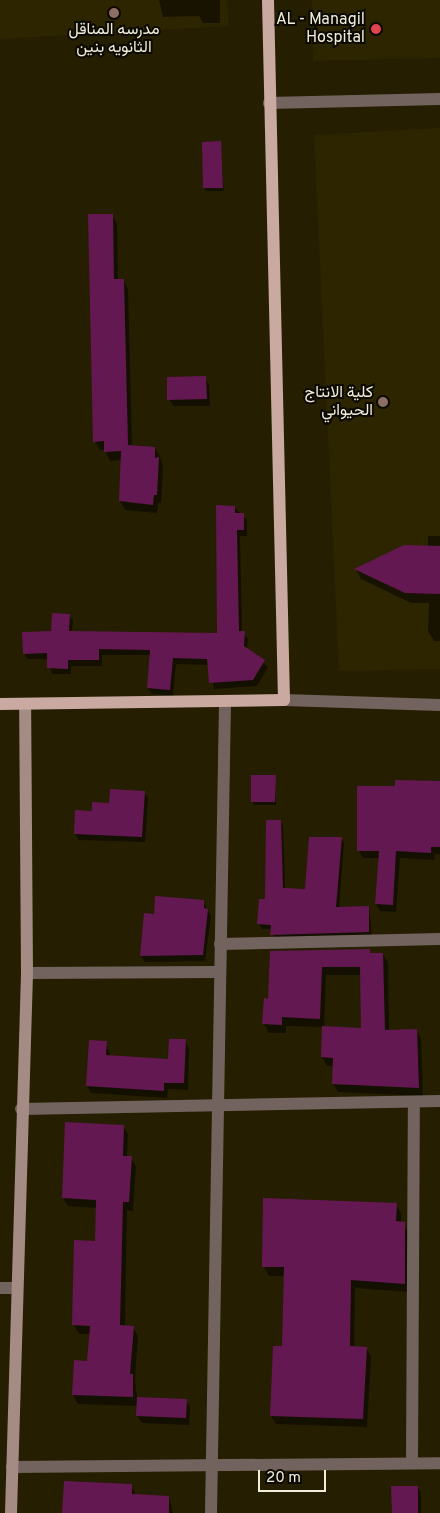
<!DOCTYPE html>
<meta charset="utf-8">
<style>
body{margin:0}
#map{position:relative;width:440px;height:1513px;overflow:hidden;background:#251e01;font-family:Overpass,Vazirmatn,sans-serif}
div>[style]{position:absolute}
.built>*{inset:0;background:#2d2500}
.shadow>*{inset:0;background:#0007}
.building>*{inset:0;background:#641852}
.street>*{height:12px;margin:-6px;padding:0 6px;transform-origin:6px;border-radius:6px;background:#73635f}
.secondary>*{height:12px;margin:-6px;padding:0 6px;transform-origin:6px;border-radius:6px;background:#a48b83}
.primary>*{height:12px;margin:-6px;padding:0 6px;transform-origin:6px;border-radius:6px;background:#c9a9a0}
.dots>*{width:14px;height:14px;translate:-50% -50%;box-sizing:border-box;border:2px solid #0b0901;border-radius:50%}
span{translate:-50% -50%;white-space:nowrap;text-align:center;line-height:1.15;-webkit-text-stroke:4px #0b0901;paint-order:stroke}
.poi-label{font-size:16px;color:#f1eddb}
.right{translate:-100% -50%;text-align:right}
.scale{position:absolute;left:258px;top:1470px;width:68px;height:22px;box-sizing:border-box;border:2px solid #f1eddb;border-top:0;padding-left:6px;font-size:15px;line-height:18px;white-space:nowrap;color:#f1eddb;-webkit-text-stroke:4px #0b0901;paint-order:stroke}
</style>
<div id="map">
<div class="built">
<i style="clip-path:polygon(0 0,227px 0,229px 26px,0 39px)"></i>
<i style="clip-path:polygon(312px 0,440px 0,440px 58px,313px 61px)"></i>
<i style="clip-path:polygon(440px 128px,440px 669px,339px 671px,314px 135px)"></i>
</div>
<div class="shadow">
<i style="clip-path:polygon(159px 0,220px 0,220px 23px,203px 23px,199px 16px,163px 17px)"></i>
<i style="clip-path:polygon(220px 142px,224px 191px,206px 191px,204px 188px)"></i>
<i style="clip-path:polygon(112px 215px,117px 224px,118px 280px,123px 280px,128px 289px,132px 447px,155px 448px,160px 457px,163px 467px,161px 503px,158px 503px,157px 513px,125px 510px,120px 501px,122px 460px,110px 461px,105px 450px,100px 450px,95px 441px)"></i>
<i style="clip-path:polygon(205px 378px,209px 385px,210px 406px,173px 406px,169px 399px)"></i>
<i style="clip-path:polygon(234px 507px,247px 520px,247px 536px,240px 536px,242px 632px,248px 639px,247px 650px,268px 667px,257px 686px,214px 689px,209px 665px,176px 664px,173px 696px,152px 694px,148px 688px,151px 655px,102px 655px,102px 666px,71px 666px,71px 674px,52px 674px,48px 659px,27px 659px,24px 653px,69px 615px,73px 621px,72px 632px,218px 635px)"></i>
<i style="clip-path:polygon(428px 536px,440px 536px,440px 641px,434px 641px,428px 631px,429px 603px,411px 603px,361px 579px,356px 570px,404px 546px,428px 547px)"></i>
<i style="clip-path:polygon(275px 776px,276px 805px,254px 805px,253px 802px)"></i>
<i style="clip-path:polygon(144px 792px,148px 798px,145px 842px,79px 840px,75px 834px,110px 804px)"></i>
<i style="clip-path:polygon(440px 797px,440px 854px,435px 854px,434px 860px,400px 858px,396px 912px,380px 911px,376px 904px,379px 858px,363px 858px,359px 851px)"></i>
<i style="clip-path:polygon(280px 821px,283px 826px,285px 890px,307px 890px,341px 838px,344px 843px,339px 908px,369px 907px,372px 937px,275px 939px,272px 929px,262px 929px,259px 924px,266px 900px)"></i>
<i style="clip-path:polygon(203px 901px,211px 916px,205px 961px,145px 962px,141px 956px,155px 915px)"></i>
<i style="clip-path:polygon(evenodd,369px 950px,371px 954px,383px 954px,388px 963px,389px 1031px,416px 1030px,421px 1039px,423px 1096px,338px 1092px,333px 1083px,334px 1066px,327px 1066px,322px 1057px,323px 1027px,286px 1026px,286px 1033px,269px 1033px,264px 1024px,269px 1000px,271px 952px,369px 950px,326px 975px,361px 975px,362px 1029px,324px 1028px,326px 975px)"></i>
<i style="clip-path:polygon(185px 1041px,189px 1048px,188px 1090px,168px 1089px,167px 1098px,91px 1093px,87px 1086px,106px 1042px,110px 1056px,169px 1060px)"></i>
<i style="clip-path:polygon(123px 1126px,128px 1134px,127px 1157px,131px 1158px,136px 1166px,133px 1211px,127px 1210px,125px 1326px,133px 1327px,138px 1336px,135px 1379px,137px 1398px,186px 1400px,190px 1408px,189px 1425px,142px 1423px,137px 1416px,138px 1406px,78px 1404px,73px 1395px,88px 1362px,91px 1334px,79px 1334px,74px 1325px,96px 1242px,97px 1208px,68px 1206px,63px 1198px)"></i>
<i style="clip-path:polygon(264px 1199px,396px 1204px,401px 1213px,401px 1223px,409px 1232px,409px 1292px,355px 1288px,354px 1347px,366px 1348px,371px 1357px,367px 1427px,276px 1424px,271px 1416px,284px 1348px,285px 1276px,269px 1276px,264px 1267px)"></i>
<i style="clip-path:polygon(131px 1485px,136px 1496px,169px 1497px,173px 1513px,64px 1513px)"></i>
<i style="clip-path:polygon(417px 1487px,421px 1493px,421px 1513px,393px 1513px)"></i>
</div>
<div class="building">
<i style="clip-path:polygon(221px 141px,223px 188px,203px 188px,202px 142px)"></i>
<i style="clip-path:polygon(88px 214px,113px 214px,114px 279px,124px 279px,128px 445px,155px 447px,155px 458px,159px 457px,157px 495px,154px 495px,153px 505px,119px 501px,121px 451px,104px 452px,104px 441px,93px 442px)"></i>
<i style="clip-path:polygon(206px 376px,207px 399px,167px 400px,167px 377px)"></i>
<i style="clip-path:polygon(216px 505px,235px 506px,235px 513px,244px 513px,244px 530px,237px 530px,239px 631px,245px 631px,244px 646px,265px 660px,253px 680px,209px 683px,207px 659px,173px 658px,170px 690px,147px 688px,150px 650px,99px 649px,99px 660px,68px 660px,68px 669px,47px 668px,47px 653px,23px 654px,22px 632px,51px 631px,52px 613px,70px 614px,69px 631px,217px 633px)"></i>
<i style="clip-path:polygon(404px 545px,440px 546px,440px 594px,405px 593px,354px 569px)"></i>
<i style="clip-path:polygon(251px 775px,276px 775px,275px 802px,251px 802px)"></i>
<i style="clip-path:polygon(395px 780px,440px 781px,440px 847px,431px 847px,431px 853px,396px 851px,393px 905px,375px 904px,379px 851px,357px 851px,357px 786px,395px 786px)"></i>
<i style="clip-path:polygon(110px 789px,145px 791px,142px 837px,74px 834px,75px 810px,92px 811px,92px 802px,109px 803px)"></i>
<i style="clip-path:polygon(266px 820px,281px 820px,283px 888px,305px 889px,309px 837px,342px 837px,336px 907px,369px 906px,369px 932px,270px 935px,271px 925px,257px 924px,259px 899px,265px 899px)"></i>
<i style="clip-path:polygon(155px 896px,204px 900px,204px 908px,208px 909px,203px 955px,140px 956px,144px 913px,154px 914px)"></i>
<i style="clip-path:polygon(370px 949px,370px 953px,383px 953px,385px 1030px,417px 1029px,419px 1088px,332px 1084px,333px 1058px,321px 1057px,322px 1026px,361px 1028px,360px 967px,322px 967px,320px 1019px,282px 1017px,282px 1025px,262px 1024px,264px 998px,268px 999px,270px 951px)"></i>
<i style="clip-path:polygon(169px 1039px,186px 1039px,184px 1083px,164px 1083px,164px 1091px,86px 1086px,89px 1040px,107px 1041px,106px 1055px,168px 1059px)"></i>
<i style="clip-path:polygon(65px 1122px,124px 1125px,123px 1156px,132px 1156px,129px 1202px,123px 1202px,120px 1325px,134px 1326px,130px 1374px,133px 1374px,133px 1397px,72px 1395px,74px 1360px,87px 1361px,90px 1326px,72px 1325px,74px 1240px,95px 1241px,96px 1200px,62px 1198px)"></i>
<i style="clip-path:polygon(263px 1198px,397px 1203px,396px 1221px,405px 1222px,405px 1284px,351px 1280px,350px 1346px,367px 1347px,363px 1419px,270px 1416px,273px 1346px,282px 1346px,284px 1267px,262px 1267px)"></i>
<i style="clip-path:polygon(137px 1397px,187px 1399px,186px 1418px,136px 1416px)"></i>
<i style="clip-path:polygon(64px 1481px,132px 1484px,132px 1494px,169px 1496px,169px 1513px,62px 1513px)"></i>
<i style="clip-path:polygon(391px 1486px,418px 1486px,418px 1513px,392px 1513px)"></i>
</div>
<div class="street">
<i style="left:269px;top:103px;width:171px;rotate:-1.3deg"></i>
<i style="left:284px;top:700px;width:156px;rotate:1.8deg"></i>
<i style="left:220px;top:944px;width:220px;rotate:-1.3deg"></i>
<i style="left:27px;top:973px;width:192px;rotate:-0.3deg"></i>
<i style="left:21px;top:1109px;width:419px;rotate:-1.1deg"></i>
<i style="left:0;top:1288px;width:15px"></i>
<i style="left:412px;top:1463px;width:360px;rotate:-89.7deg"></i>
<i style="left:12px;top:1467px;width:428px;rotate:-0.5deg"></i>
<i style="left:211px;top:1513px;width:810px;rotate:-89.01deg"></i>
</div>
<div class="secondary">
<i style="left:11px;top:1513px;width:540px;rotate:-88.3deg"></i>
<i style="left:27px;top:973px;width:269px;rotate:-90.4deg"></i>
</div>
<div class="primary">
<i style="left:0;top:704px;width:284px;rotate:-0.8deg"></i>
<i style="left:284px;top:700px;width:700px;rotate:-91.31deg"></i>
</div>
<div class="dots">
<i style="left:114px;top:13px;background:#8d6e63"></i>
<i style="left:376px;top:29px;background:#e0444e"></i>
<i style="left:383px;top:402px;background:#8d6e63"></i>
</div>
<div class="poi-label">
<span class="right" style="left:365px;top:29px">AL - Managil<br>Hospital</span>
<span style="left:114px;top:39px">مدرسه المناقل<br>الثانويه بنين</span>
<span class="right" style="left:373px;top:402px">كلية الانتاج<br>الحيواني</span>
</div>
<div class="scale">20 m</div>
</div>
